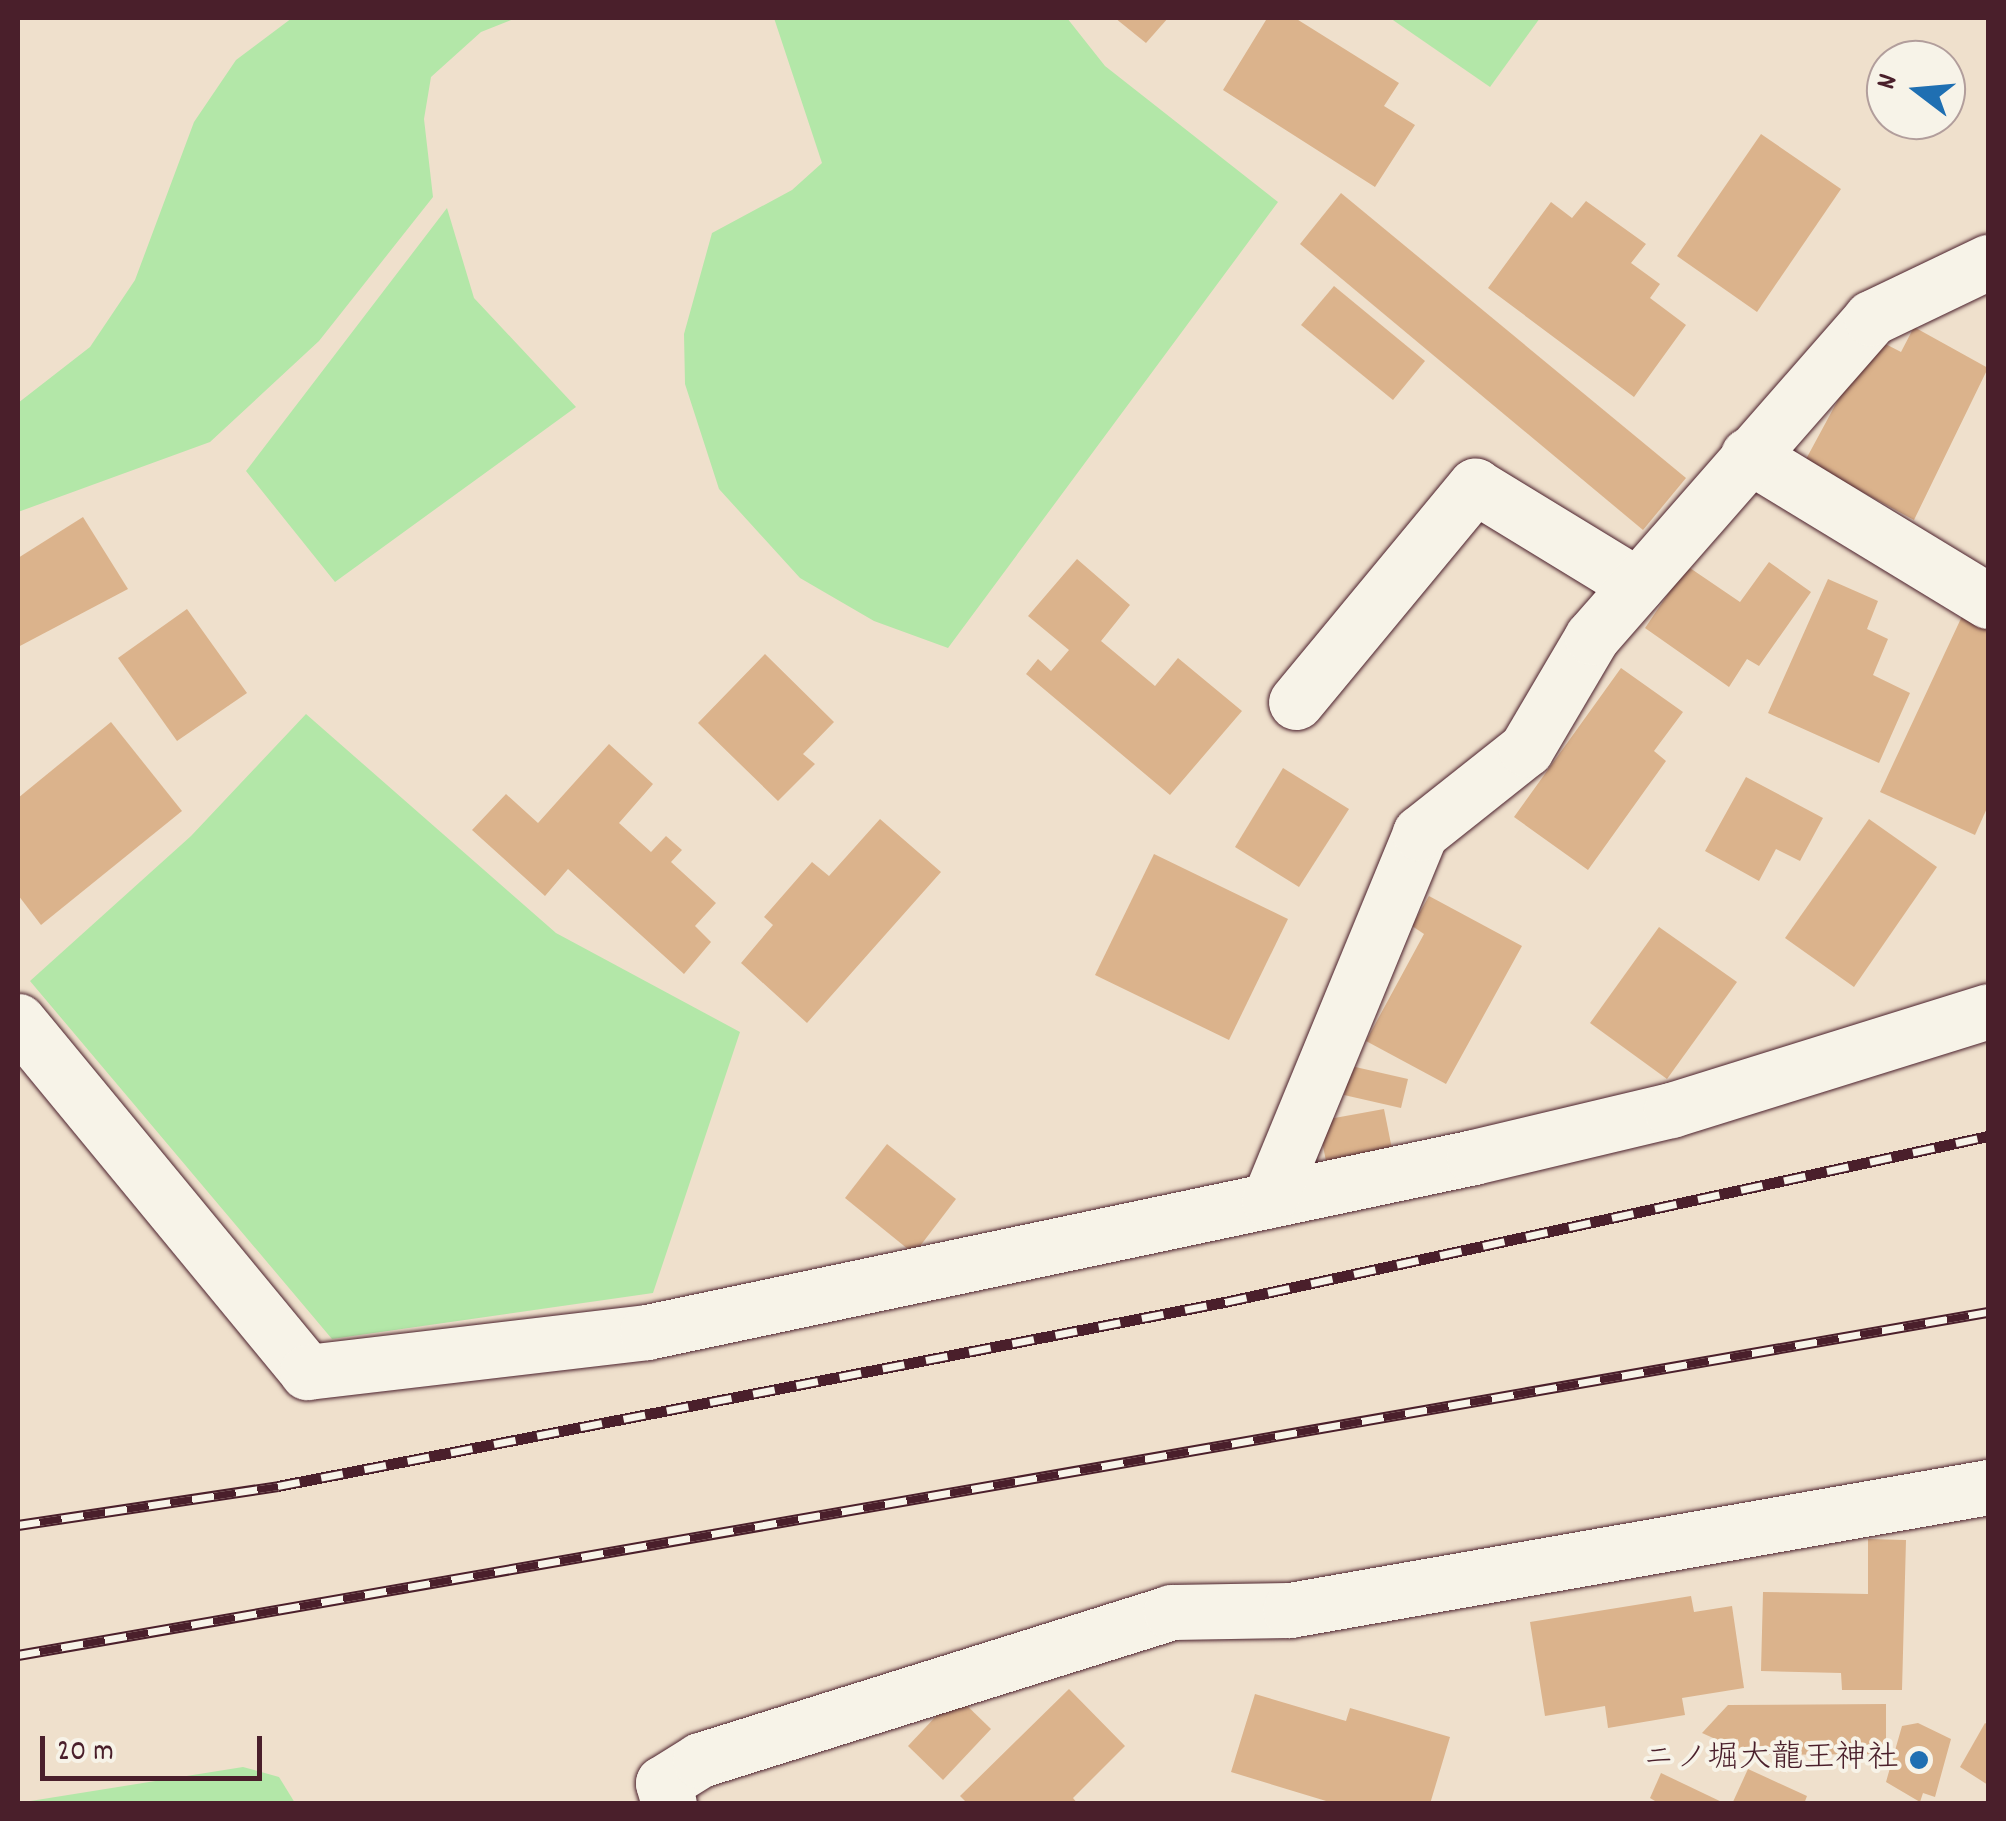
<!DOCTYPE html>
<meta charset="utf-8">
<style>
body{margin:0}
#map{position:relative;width:2006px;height:1821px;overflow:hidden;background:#efe0cc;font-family:Dekko,"Klee One",sans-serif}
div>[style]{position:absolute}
.green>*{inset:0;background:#b3e7a8}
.building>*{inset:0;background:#dbb38c}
.roads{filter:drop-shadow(0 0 2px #4a1f2b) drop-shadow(0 0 2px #4a1f2b)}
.minor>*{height:55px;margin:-27.5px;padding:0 27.5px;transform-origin:27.5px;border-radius:27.5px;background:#f7f3e8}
.rail>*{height:11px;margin-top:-5.5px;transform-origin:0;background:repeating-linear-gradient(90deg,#f7f3e8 0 22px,#4a1f2b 0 44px);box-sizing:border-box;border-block:2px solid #4a1f2b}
.dots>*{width:28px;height:28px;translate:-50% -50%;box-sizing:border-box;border:5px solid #f7f3e8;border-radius:50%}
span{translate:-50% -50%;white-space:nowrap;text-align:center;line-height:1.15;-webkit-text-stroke:8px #f7f3e8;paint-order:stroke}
.poi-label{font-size:32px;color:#4a1f2b}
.right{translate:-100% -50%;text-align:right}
.frame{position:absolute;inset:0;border:20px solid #4a1f2b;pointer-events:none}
.north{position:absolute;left:1866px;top:40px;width:100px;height:100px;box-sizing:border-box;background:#f7f3e8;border:2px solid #b29e9c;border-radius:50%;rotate:286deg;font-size:28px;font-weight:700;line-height:40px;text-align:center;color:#4a1f2b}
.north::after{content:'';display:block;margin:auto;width:35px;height:45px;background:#1f6fb2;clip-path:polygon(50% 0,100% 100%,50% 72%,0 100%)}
.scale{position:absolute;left:40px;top:1736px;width:222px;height:45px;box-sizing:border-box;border:5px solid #4a1f2b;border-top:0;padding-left:12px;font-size:30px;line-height:35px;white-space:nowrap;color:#4a1f2b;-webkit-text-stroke:8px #f7f3e8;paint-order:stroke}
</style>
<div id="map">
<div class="green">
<i style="clip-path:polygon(292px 18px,516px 18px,481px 32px,431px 77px,424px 119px,433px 197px,319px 341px,210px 442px,18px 512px,18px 403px,90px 347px,135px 280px,194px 122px,236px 60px)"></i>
<i style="clip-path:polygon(774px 18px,1067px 18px,1105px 66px,1278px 202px,948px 648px,874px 621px,800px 578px,719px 489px,685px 384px,684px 334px,712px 233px,792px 190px,822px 163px)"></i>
<i style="clip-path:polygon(1390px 18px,1540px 18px,1490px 87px)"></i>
<i style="clip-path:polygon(447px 208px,474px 298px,576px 407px,335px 582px,246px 471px)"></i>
<i style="clip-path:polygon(306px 714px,556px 933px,740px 1032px,653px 1293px,332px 1339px,30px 981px,191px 836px)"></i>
<i style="clip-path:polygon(243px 1767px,279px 1777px,295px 1803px,18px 1803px)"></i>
</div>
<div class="building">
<i style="clip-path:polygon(1115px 18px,1168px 18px,1146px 43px)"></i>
<i style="clip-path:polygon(1278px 18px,1295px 18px,1399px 83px,1384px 106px,1415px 125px,1375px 187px,1223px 90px,1266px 20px)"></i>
<i style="clip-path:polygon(1761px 134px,1841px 189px,1757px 312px,1677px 256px)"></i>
<i style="clip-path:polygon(1341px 193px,1686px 478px,1643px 530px,1300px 244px)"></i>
<i style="clip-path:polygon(1586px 201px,1646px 244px,1631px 263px,1660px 284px,1650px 298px,1686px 325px,1634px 397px,1488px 288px,1551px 202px,1572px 218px)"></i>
<i style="clip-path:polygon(1334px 286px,1425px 361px,1393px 400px,1301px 325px)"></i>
<i style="clip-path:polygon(1914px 327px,1988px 368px,1914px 520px,1805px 461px,1872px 337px,1901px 352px)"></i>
<i style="clip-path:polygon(83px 517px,128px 589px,18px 647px,18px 558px)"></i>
<i style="clip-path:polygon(1077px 559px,1130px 605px,1101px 641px,1155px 686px,1178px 658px,1242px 711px,1170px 795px,1026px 674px,1038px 659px,1051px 671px,1069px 650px,1028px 616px)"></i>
<i style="clip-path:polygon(1769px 562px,1811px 592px,1759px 666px,1747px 659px,1729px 687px,1645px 628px,1687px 566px,1740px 602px)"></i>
<i style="clip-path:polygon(1828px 579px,1878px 601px,1867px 629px,1888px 639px,1873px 675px,1910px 693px,1879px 763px,1768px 713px)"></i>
<i style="clip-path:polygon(187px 609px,247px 693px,177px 741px,118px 658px)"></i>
<i style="clip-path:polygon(1964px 612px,1988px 624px,1988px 806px,1975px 835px,1880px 792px)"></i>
<i style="clip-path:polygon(765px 654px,834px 722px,803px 754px,815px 764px,778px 801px,698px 723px)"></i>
<i style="clip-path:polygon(1621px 668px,1683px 712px,1654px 751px,1666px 761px,1588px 870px,1514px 817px)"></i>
<i style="clip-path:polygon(111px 722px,182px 811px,41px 925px,18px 895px,18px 798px)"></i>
<i style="clip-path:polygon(609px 744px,653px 784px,619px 823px,651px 852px,666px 836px,682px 850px,671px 862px,716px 903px,695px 926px,711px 942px,684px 974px,568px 869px,545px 896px,472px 830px,506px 794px,538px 823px)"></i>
<i style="clip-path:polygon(1283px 768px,1349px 809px,1299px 887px,1235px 847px)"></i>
<i style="clip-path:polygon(1746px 777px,1823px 818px,1800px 861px,1776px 849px,1759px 881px,1705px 851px)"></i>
<i style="clip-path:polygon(880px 819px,941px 872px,807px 1023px,741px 963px,773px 925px,764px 917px,812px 862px,829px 876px)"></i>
<i style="clip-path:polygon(1869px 819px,1937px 867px,1854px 987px,1785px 938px)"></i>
<i style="clip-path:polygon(1154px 854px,1288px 919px,1229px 1040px,1095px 975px)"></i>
<i style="clip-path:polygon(1429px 896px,1522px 946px,1446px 1084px,1366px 1041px,1424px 934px,1412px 926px)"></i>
<i style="clip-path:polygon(1659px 927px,1737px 982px,1667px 1079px,1590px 1023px)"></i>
<i style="clip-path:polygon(1351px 1066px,1408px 1079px,1401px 1108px,1344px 1095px)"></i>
<i style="clip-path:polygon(1384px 1109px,1392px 1149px,1326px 1161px,1318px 1121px)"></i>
<i style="clip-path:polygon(887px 1144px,956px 1199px,914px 1254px,845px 1198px)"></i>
<i style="clip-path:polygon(1868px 1539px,1906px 1540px,1902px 1690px,1842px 1690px,1841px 1673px,1761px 1671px,1763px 1592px,1868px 1594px)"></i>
<i style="clip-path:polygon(1691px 1596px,1694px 1612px,1732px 1606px,1744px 1688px,1682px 1698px,1685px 1715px,1608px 1728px,1605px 1706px,1545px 1716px,1530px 1622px)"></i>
<i style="clip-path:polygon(1069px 1689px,1125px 1746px,1073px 1798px,1078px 1804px,968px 1804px,960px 1796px)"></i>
<i style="clip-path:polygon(1255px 1694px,1346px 1721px,1350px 1708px,1450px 1737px,1430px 1804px,1336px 1804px,1231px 1772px)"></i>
<i style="clip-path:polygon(956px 1695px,991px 1729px,943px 1780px,908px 1746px)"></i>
<i style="clip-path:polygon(1886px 1704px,1886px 1754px,1751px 1755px,1702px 1733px,1728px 1705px)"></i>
<i style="clip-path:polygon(1918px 1723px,1951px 1739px,1935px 1797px,1923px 1793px,1920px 1802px,1886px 1782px,1902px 1726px)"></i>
<i style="clip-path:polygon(1985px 1723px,1988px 1725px,1988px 1785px,1960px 1767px)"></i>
<i style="clip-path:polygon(1748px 1769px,1807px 1796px,1804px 1804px,1732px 1804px)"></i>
<i style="clip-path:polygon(1661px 1773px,1726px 1804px,1660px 1804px,1650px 1798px)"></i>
</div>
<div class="roads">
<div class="minor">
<i style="left:1748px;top:455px;width:281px;rotate:31.3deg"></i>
<i style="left:1296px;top:702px;width:281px;rotate:-50.4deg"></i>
<i style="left:1475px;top:486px;width:190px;rotate:31.4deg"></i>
<i style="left:18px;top:1021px;width:455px;rotate:50.5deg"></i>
<i style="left:307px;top:1372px;width:342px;rotate:-6.7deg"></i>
<i style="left:647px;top:1332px;width:845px;rotate:-11.95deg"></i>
<i style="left:1474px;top:1157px;width:203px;rotate:-13.4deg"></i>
<i style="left:1671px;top:1110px;width:332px;rotate:-17.3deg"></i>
<i style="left:1269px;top:1200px;width:397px;rotate:-67.6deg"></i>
<i style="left:1420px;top:833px;width:135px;rotate:-38.4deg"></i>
<i style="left:1526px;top:749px;width:130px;rotate:-59.5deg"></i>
<i style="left:1592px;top:637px;width:424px;rotate:-48.8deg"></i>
<i style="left:1871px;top:318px;width:130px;rotate:-25.6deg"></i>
<i style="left:669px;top:1804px;width:22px;rotate:-106deg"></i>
<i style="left:663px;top:1783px;width:44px;rotate:-31.9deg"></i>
<i style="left:700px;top:1760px;width:494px;rotate:-17.4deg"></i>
<i style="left:1171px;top:1612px;width:119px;rotate:-1deg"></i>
<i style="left:1290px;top:1610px;width:709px;rotate:-9.99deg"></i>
</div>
</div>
<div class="rail">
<i style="left:18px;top:1525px;width:263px;rotate:-8.5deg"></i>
<i style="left:278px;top:1486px;width:965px;rotate:-11deg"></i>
<i style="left:1225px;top:1302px;width:781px;rotate:-12.27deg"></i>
<i style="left:18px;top:1655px;width:2000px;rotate:-9.88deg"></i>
</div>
<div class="dots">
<i style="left:1919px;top:1760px;background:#1f6fb2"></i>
</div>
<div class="poi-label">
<span class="right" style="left:1899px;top:1760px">ニノ堀大龍王神社</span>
</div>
<div class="frame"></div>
<div class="north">N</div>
<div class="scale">20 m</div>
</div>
